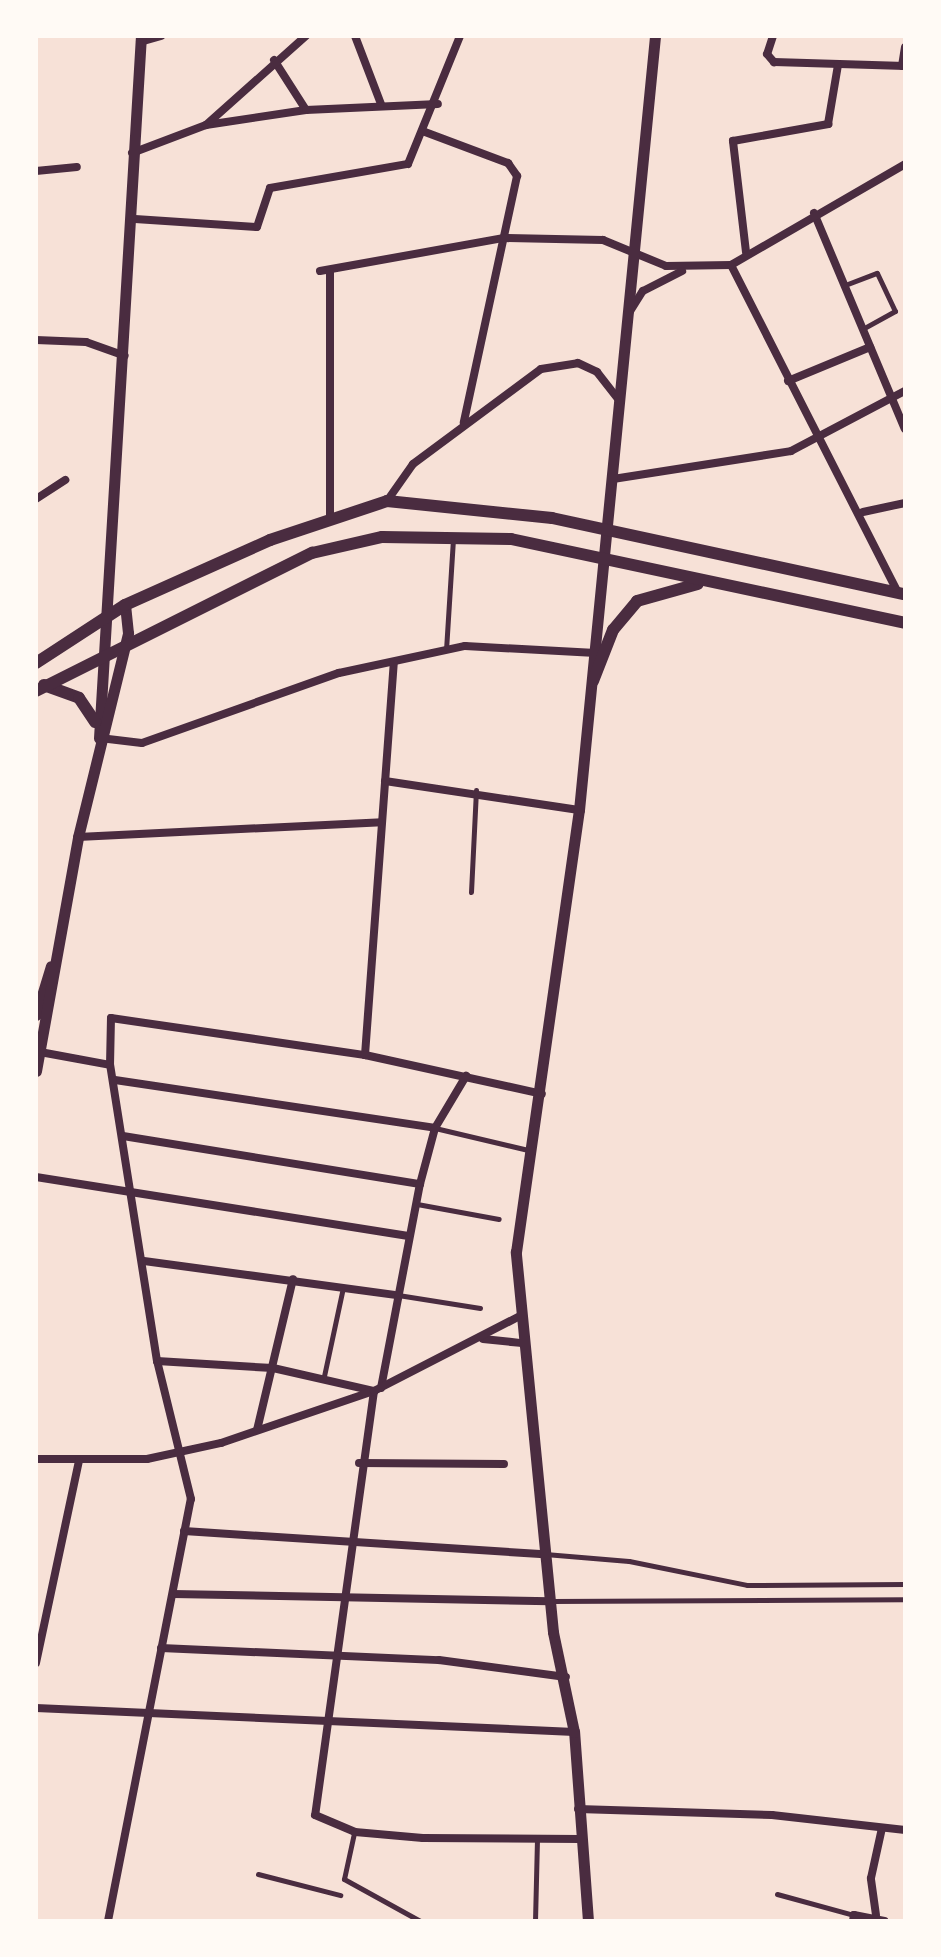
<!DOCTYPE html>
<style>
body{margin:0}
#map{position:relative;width:941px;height:1957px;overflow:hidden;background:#f7e1d7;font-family:"Exo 2",sans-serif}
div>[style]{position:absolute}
.service>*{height:5px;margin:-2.5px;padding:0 2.5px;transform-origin:2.5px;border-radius:2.5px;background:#4a2c40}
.minor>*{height:8px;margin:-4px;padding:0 4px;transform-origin:4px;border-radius:4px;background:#4a2c40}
.tertiary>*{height:11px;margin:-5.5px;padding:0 5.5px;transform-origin:5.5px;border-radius:5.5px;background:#4a2c40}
.secondary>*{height:12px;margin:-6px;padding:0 6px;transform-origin:6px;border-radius:6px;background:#4a2c40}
span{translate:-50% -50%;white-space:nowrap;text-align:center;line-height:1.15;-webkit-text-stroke:7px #fffaf5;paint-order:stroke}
.frame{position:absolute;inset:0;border:38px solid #fffaf5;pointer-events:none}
</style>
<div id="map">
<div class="service">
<i style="left:845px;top:285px;width:34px;rotate:-21deg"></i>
<i style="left:877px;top:273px;width:42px;rotate:64.7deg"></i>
<i style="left:895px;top:311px;width:37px;rotate:151deg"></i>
<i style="left:446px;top:650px;width:112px;rotate:-86.4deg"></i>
<i style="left:471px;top:892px;width:102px;rotate:-87.2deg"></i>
<i style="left:435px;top:1128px;width:100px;rotate:13.3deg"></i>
<i style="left:417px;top:1204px;width:83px;rotate:10.4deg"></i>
<i style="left:398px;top:1295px;width:83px;rotate:9deg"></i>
<i style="left:324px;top:1376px;width:91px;rotate:-77.9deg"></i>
<i style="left:545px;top:1554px;width:84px;rotate:4.8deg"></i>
<i style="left:629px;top:1561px;width:120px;rotate:11.5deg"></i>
<i style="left:747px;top:1585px;width:158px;rotate:-0.4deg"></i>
<i style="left:551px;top:1601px;width:354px;rotate:-0.3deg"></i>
<i style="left:354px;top:1833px;width:47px;rotate:102.3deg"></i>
<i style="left:344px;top:1879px;width:87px;rotate:28.9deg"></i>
<i style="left:258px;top:1874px;width:85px;rotate:14.4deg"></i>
<i style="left:777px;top:1894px;width:80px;rotate:15.3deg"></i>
<i style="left:535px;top:1921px;width:81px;rotate:-88.6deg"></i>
</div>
<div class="minor">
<i style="left:355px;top:36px;width:73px;rotate:69.1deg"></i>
<i style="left:773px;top:36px;width:19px;rotate:108deg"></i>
<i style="left:767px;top:54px;width:11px;rotate:49deg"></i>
<i style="left:774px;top:62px;width:131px;rotate:1.7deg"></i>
<i style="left:140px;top:42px;width:22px;rotate:-16deg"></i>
<i style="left:274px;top:60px;width:59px;rotate:57.4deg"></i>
<i style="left:902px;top:66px;width:19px;rotate:-81deg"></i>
<i style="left:206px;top:125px;width:101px;rotate:-8.5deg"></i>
<i style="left:306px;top:110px;width:132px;rotate:-2.6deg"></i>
<i style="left:425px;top:132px;width:89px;rotate:20.5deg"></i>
<i style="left:508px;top:163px;width:16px;rotate:55deg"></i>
<i style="left:517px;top:176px;width:252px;rotate:102.2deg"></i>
<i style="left:132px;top:153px;width:79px;rotate:-20.7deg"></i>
<i style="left:206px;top:125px;width:134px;rotate:-41.7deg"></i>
<i style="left:36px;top:171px;width:41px;rotate:-5.6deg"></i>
<i style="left:814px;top:213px;width:234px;rotate:67.2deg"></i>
<i style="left:135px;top:219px;width:122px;rotate:3.8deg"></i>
<i style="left:257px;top:227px;width:41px;rotate:-71.6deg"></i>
<i style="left:270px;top:188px;width:140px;rotate:-9.9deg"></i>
<i style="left:408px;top:164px;width:138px;rotate:-67.9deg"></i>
<i style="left:746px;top:252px;width:112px;rotate:-96.7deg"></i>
<i style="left:733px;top:141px;width:97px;rotate:-10.1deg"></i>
<i style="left:828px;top:124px;width:60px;rotate:-80.4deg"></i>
<i style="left:731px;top:265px;width:368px;rotate:63deg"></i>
<i style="left:320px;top:271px;width:187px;rotate:-10.2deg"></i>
<i style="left:504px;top:238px;width:99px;rotate:1.2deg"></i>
<i style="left:603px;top:240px;width:68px;rotate:22.4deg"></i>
<i style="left:666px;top:266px;width:65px;rotate:-0.9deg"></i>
<i style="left:731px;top:265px;width:201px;rotate:-30.1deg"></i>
<i style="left:330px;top:271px;width:249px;rotate:90deg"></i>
<i style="left:629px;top:313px;width:26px;rotate:-58deg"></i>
<i style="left:643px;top:291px;width:44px;rotate:-27.1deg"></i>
<i style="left:36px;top:340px;width:50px;rotate:2.3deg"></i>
<i style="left:86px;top:342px;width:41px;rotate:19.7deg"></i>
<i style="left:788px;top:381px;width:89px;rotate:-22.5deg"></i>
<i style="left:613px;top:479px;width:180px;rotate:-8.9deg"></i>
<i style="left:791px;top:451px;width:129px;rotate:-27.8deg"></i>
<i style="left:36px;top:499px;width:35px;rotate:-33deg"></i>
<i style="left:387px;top:501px;width:45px;rotate:-54.9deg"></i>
<i style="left:413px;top:464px;width:159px;rotate:-36.6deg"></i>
<i style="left:541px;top:369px;width:37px;rotate:-9deg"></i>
<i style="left:578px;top:363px;width:21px;rotate:25deg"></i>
<i style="left:597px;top:372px;width:36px;rotate:52deg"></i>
<i style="left:863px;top:512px;width:43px;rotate:-12.1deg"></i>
<i style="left:100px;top:738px;width:42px;rotate:6.8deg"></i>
<i style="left:142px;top:743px;width:209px;rotate:-19.6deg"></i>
<i style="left:339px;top:673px;width:129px;rotate:-12.1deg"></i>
<i style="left:465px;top:646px;width:131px;rotate:3.1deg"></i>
<i style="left:385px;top:781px;width:196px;rotate:8.5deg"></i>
<i style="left:78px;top:837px;width:304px;rotate:-2.8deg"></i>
<i style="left:40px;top:1052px;width:71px;rotate:10.5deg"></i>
<i style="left:365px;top:1055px;width:393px;rotate:-85.8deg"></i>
<i style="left:115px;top:1080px;width:324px;rotate:8.5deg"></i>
<i style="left:123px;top:1136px;width:301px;rotate:9.2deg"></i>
<i style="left:36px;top:1177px;width:377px;rotate:9deg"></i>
<i style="left:144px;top:1261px;width:253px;rotate:7.7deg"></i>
<i style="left:483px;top:1339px;width:37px;rotate:6deg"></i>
<i style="left:157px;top:1361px;width:116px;rotate:3.5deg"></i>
<i style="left:273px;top:1368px;width:104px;rotate:12.8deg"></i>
<i style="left:374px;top:1391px;width:428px;rotate:97.9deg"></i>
<i style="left:315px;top:1815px;width:43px;rotate:23deg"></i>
<i style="left:355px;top:1832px;width:68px;rotate:5deg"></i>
<i style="left:423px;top:1838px;width:157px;rotate:0.4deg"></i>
<i style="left:381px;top:1388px;width:208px;rotate:-79.2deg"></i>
<i style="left:420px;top:1184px;width:58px;rotate:-75deg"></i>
<i style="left:435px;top:1128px;width:61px;rotate:-59.2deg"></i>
<i style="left:257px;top:1430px;width:155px;rotate:-76.6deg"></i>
<i style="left:36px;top:1459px;width:111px"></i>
<i style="left:147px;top:1459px;width:76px;rotate:-12.2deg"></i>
<i style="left:221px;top:1443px;width:162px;rotate:-18.8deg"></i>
<i style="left:374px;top:1391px;width:164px;rotate:-27.2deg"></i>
<i style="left:359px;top:1463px;width:145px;rotate:0.4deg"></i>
<i style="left:184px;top:1531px;width:361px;rotate:3.7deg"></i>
<i style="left:173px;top:1594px;width:377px;rotate:1.1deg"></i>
<i style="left:161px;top:1648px;width:278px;rotate:2.5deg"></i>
<i style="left:439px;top:1660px;width:128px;rotate:7.6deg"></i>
<i style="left:36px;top:1663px;width:207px;rotate:-78deg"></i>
<i style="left:36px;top:1708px;width:539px;rotate:2.55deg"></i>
<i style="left:578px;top:1809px;width:194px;rotate:1.8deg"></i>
<i style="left:772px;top:1815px;width:134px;rotate:6.4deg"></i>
<i style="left:876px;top:1915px;width:37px;rotate:-98deg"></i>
<i style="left:871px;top:1878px;width:51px;rotate:-77.6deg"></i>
<i style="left:108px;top:1921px;width:430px;rotate:-78.9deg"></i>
<i style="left:191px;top:1499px;width:142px;rotate:-103.8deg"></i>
<i style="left:157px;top:1361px;width:300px;rotate:-99deg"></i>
<i style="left:110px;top:1065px;width:47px;rotate:-88.8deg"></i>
<i style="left:111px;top:1018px;width:257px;rotate:8.3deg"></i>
<i style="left:365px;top:1055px;width:181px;rotate:12.4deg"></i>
<i style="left:853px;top:1921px;width:6px;rotate:-81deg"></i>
<i style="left:854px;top:1915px;width:31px;rotate:11deg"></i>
</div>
<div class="tertiary">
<i style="left:99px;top:738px;width:703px;rotate:-86.58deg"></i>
<i style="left:36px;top:1015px;width:51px;rotate:-73deg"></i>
<i style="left:36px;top:1071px;width:238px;rotate:-79.8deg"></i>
<i style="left:78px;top:837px;width:210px;rotate:-76.2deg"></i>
<i style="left:128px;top:633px;width:28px;rotate:-96deg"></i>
<i style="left:588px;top:1921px;width:190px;rotate:-94.2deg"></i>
<i style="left:574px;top:1732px;width:102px;rotate:-101.9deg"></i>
<i style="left:553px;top:1632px;width:382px;rotate:-95.6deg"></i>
<i style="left:516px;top:1252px;width:446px;rotate:-81.9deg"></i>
<i style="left:579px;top:810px;width:778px;rotate:-84.39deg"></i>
</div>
<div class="secondary">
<i style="left:36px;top:663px;width:106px;rotate:-33.1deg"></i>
<i style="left:125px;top:605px;width:159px;rotate:-24.1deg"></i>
<i style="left:270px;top:540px;width:123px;rotate:-18.4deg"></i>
<i style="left:387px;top:501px;width:166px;rotate:5.9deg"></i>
<i style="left:552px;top:518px;width:361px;rotate:12.2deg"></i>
<i style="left:593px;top:681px;width:55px;rotate:-68.6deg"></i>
<i style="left:613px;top:630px;width:38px;rotate:-50deg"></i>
<i style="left:637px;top:601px;width:63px;rotate:-15.6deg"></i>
<i style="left:44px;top:685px;width:37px;rotate:20deg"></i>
<i style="left:79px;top:698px;width:29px;rotate:56deg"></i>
<i style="left:36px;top:691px;width:309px;rotate:-26.6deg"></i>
<i style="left:312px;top:553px;width:72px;rotate:-12.9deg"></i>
<i style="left:382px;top:537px;width:129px;rotate:0.9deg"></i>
<i style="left:511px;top:539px;width:403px;rotate:12deg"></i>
</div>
<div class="frame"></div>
</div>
